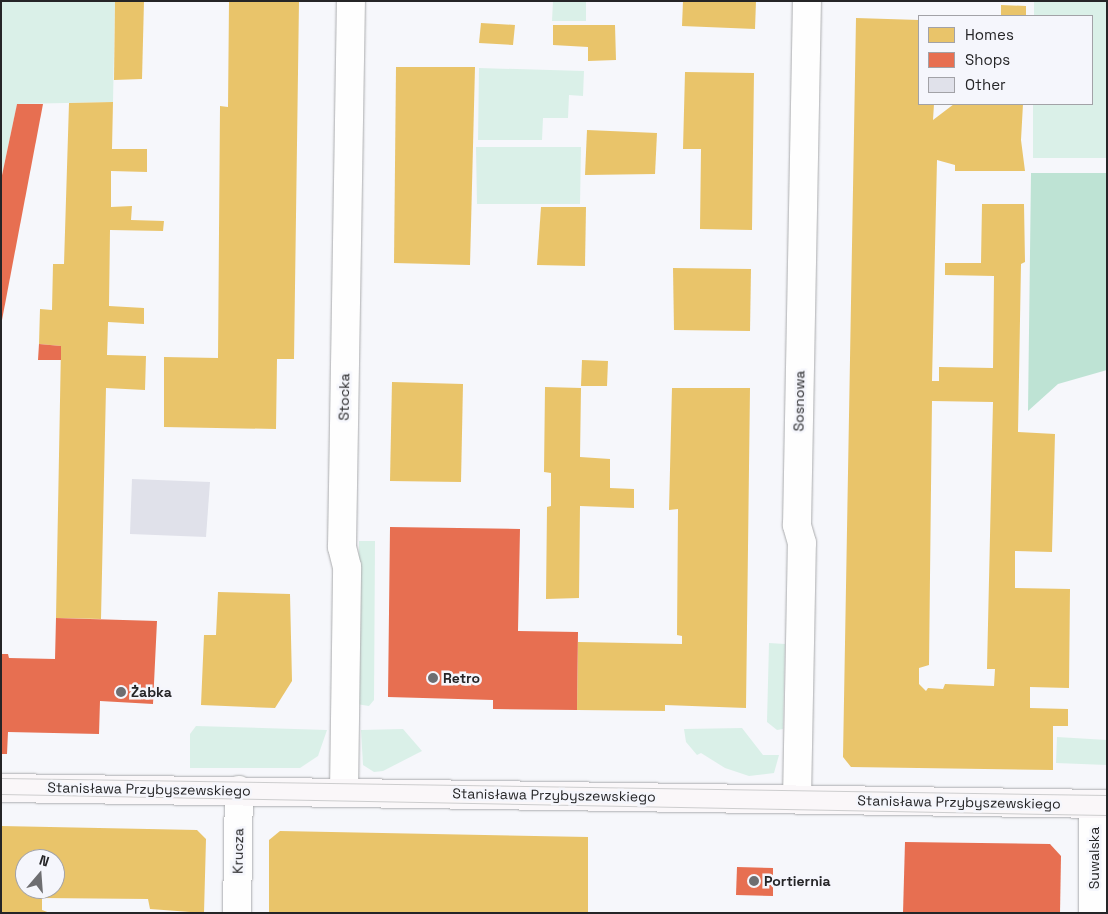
<!DOCTYPE html>
<meta charset="utf-8">
<style>
body{margin:0}
#map{position:relative;width:1108px;height:914px;overflow:hidden;background:#f6f7fb;font-family:"Space Grotesk",sans-serif}
div>[style]{position:absolute}
.green>*{inset:0;background:#daf0e8}
.forest>*{inset:0;background:#bee3d4}
.homes>*{inset:0;background:#e9c46a}
.shops>*{inset:0;background:#e76f51}
.building>*{inset:0;background:#e0e1ea}
.roads{filter:drop-shadow(0 0 1px #aaabad) drop-shadow(0 0 1px #aaabad)}
.street>*{height:28px;margin:-14px;padding:0 14px;transform-origin:14px;border-radius:14px;background:#fefefe}
.secondary>*{height:28px;margin:-14px;padding:0 14px;transform-origin:14px;border-radius:14px;background:#faf7f9}
.tram>*{height:1px;margin:-0.5px;padding:0 0.5px;transform-origin:0.5px;border-radius:0.5px;background:#cdcdce}
.dots>*{width:14px;height:14px;translate:-50% -50%;box-sizing:border-box;border:2px solid #f5f6fc;border-radius:50%}
span{translate:-50% -50%;white-space:nowrap;text-align:center;line-height:1.15;-webkit-text-stroke:5px #f5f6fc;paint-order:stroke}
.street-label{font-size:14px;color:#252527}
.poi-label{font-size:14px;color:#252527;font-weight:700}
.left{translate:0 -50%;text-align:left}
.frame{position:absolute;inset:0;border:2px solid #252527;pointer-events:none}
.legend{position:absolute;left:918px;top:15px;width:175px;height:90px;box-sizing:border-box;background:#f5f6fc;border:1px solid #a2a2a7;margin:0;padding:6px 9px;list-style:none;font-size:15px;color:#252527}
.legend li{display:flex;align-items:center;gap:10px;height:25px}
.legend b{width:25px;border:1px solid #a2a2a7}
.north{position:absolute;left:15px;top:849px;width:50px;height:50px;box-sizing:border-box;background:#f5f6fc;border:1px solid #a2a2a7;border-radius:50%;rotate:18deg;font-size:14px;font-weight:700;line-height:20px;text-align:center;color:#252527}
.north::after{content:'';display:block;margin:auto;width:18px;height:22px;background:#6e6e71;clip-path:polygon(50% 0,100% 100%,50% 72%,0 100%)}
</style>
<div id="map">
<div class="green">
<i style="clip-path:polygon(1px 1px,115px 1px,113px 102px,17px 104px,1px 180px)"></i>
<i style="clip-path:polygon(553px 1px,586px 1px,586px 21px,552px 21px)"></i>
<i style="clip-path:polygon(1034px 1px,1107px 1px,1107px 158px,1033px 158px,1033px 104px,1092px 104px,1092px 16px,1034px 16px)"></i>
<i style="clip-path:polygon(479px 68px,584px 71px,583px 96px,569px 95px,568px 118px,543px 118px,542px 140px,478px 140px)"></i>
<i style="clip-path:polygon(476px 147px,581px 147px,580px 204px,477px 204px)"></i>
<i style="clip-path:polygon(359px 541px,375px 541px,374px 700px,369px 706px,356px 704px)"></i>
<i style="clip-path:polygon(769px 643px,785px 644px,783px 729px,777px 730px,767px 722px)"></i>
<i style="clip-path:polygon(196px 726px,327px 730px,318px 756px,300px 768px,190px 768px,190px 734px)"></i>
<i style="clip-path:polygon(742px 728px,763px 755px,779px 755px,774px 773px,749px 776px,725px 768px,701px 753px,697px 755px,686px 742px,684px 729px)"></i>
<i style="clip-path:polygon(403px 729px,422px 751px,383px 771px,374px 772px,363px 765px,361px 730px)"></i>
<i style="clip-path:polygon(1057px 737px,1107px 740px,1107px 765px,1056px 763px)"></i>
</div>
<div class="forest">
<i style="clip-path:polygon(1031px 173px,1107px 173px,1107px 370px,1058px 384px,1028px 411px)"></i>
</div>
<div class="homes">
<i style="clip-path:polygon(115px 1px,144px 1px,142px 79px,114px 80px)"></i>
<i style="clip-path:polygon(229px 1px,299px 1px,294px 359px,277px 359px,276px 429px,164px 427px,164px 357px,218px 358px,220px 106px,228px 107px)"></i>
<i style="clip-path:polygon(683px 1px,756px 1px,755px 29px,682px 26px)"></i>
<i style="clip-path:polygon(1001px 5px,1026px 6px,1026px 16px,1001px 16px)"></i>
<i style="clip-path:polygon(evenodd,856px 18px,919px 20px,919px 104px,934px 104px,933px 120px,954px 104px,1023px 104px,1021px 140px,1025px 171px,955px 171px,955px 165px,937px 160px,932px 381px,939px 381px,939px 367px,993px 368px,994px 276px,945px 275px,945px 263px,981px 263px,982px 204px,1024px 204px,1025px 262px,1021px 264px,1018px 432px,1055px 434px,1052px 552px,1015px 551px,1015px 588px,1070px 589px,1069px 688px,1030px 687px,1030px 708px,1068px 709px,1068px 726px,1053px 726px,1053px 770px,851px 767px,843px 757px,856px 18px,932px 401px,993px 402px,987px 669px,995px 669px,994px 686px,945px 684px,943px 689px,928px 688px,926px 691px,919px 684px,919px 668px,929px 665px,932px 401px)"></i>
<i style="clip-path:polygon(481px 23px,515px 25px,513px 45px,479px 43px)"></i>
<i style="clip-path:polygon(553px 25px,615px 25px,616px 60px,588px 61px,588px 47px,553px 45px)"></i>
<i style="clip-path:polygon(396px 67px,475px 67px,470px 265px,394px 263px)"></i>
<i style="clip-path:polygon(685px 72px,754px 73px,752px 230px,700px 229px,701px 149px,683px 149px)"></i>
<i style="clip-path:polygon(113px 102px,112px 149px,147px 149px,147px 172px,111px 171px,111px 207px,132px 206px,131px 220px,164px 221px,163px 231px,110px 230px,109px 306px,144px 308px,144px 324px,108px 322px,107px 355px,146px 356px,145px 390px,106px 388px,101px 619px,56px 618px,61px 346px,39px 344px,40px 309px,52px 310px,53px 264px,64px 264px,69px 103px)"></i>
<i style="clip-path:polygon(587px 130px,657px 133px,655px 174px,585px 175px)"></i>
<i style="clip-path:polygon(541px 207px,586px 207px,585px 266px,537px 265px)"></i>
<i style="clip-path:polygon(673px 268px,751px 269px,750px 331px,674px 330px)"></i>
<i style="clip-path:polygon(582px 360px,608px 361px,607px 386px,581px 386px)"></i>
<i style="clip-path:polygon(392px 382px,463px 384px,461px 482px,390px 481px)"></i>
<i style="clip-path:polygon(545px 387px,581px 388px,580px 457px,610px 459px,610px 488px,634px 489px,634px 508px,580px 506px,579px 598px,546px 599px,547px 507px,551px 506px,551px 473px,544px 472px)"></i>
<i style="clip-path:polygon(672px 388px,750px 388px,746px 708px,665px 705px,665px 711px,577px 710px,578px 642px,682px 644px,682px 636px,677px 635px,678px 509px,669px 510px)"></i>
<i style="clip-path:polygon(218px 592px,290px 594px,292px 681px,275px 708px,201px 705px,204px 635px,216px 635px)"></i>
<i style="clip-path:polygon(evenodd,1px 826px,197px 830px,206px 839px,204px 913px,150px 909px,148px 899px,42px 898px,42px 910px,50px 913px,1px 913px,1px 826px,25px 859px,55px 859px,55px 889px,25px 889px,25px 859px)"></i>
<i style="clip-path:polygon(280px 831px,588px 837px,588px 913px,269px 913px,269px 840px)"></i>
</div>
<div class="shops">
<i style="clip-path:polygon(17px 104px,43px 104px,2px 320px,1px 180px)"></i>
<i style="clip-path:polygon(39px 344px,61px 346px,61px 360px,38px 360px)"></i>
<i style="clip-path:polygon(390px 527px,520px 529px,518px 631px,578px 632px,577px 710px,493px 709px,493px 700px,388px 697px)"></i>
<i style="clip-path:polygon(56px 618px,157px 621px,153px 704px,100px 701px,99px 734px,8px 732px,7px 754px,1px 754px,1px 654px,8px 654px,9px 658px,55px 659px)"></i>
<i style="clip-path:polygon(905px 842px,1050px 844px,1061px 856px,1060px 913px,903px 913px)"></i>
<i style="clip-path:polygon(737px 867px,773px 868px,773px 896px,736px 895px)"></i>
</div>
<div class="building">
<i style="clip-path:polygon(132px 479px,210px 482px,206px 537px,130px 534px)"></i>
</div>
<div class="roads">
<div class="street">
<i style="left:344px;top:791px;width:224px;rotate:-89.2deg"></i>
<i style="left:347px;top:567px;width:21px;rotate:-104deg"></i>
<i style="left:342px;top:547px;width:546px;rotate:-89.06deg"></i>
<i style="left:797px;top:799px;width:256px;rotate:-88.9deg"></i>
<i style="left:802px;top:543px;width:19px;rotate:-106deg"></i>
<i style="left:797px;top:525px;width:524px;rotate:-88.91deg"></i>
<i style="left:1093px;top:804px;width:109px;rotate:90deg"></i>
<i style="left:237px;top:913px;width:123px;rotate:-89.1deg"></i>
</div>
<div class="secondary">
<i style="left:1px;top:788px;width:1106px;rotate:0.83deg"></i>
</div>
</div>
<div class="tram">
<i style="left:1px;top:778px;width:1106px;rotate:0.88deg"></i>
<i style="left:1px;top:794px;width:1106px;rotate:1.09deg"></i>
</div>
<div class="dots">
<i style="left:433px;top:678px;background:#6e6e71"></i>
<i style="left:121px;top:692px;background:#6e6e71"></i>
<i style="left:754px;top:881px;background:#6e6e71"></i>
</div>
<div class="street-label">
<span style="left:344px;top:397px;rotate:-89deg">Stocka</span>
<span style="left:799px;top:401px;rotate:-89deg">Sosnowa</span>
<span style="left:149px;top:789px;rotate:1deg">Stanisława Przybyszewskiego</span>
<span style="left:554px;top:795px;rotate:1deg">Stanisława Przybyszewskiego</span>
<span style="left:959px;top:802px;rotate:1deg">Stanisława Przybyszewskiego</span>
<span style="left:238px;top:851px;rotate:-89deg">Krucza</span>
<span style="left:1094px;top:858px;rotate:-90deg">Suwalska</span>
</div>
<div class="poi-label">
<span class="left" style="left:443px;top:678px">Retro</span>
<span class="left" style="left:131px;top:692px">Żabka</span>
<span class="left" style="left:764px;top:881px">Portiernia</span>
</div>
<div class="frame"></div>
<ul class="legend">
<li><b style="height:14px;background:#e9c46a"></b>Homes</li>
<li><b style="height:14px;background:#e76f51"></b>Shops</li>
<li><b style="height:14px;background:#e0e1ea"></b>Other</li>
</ul>
<div class="north">N</div>
</div>
